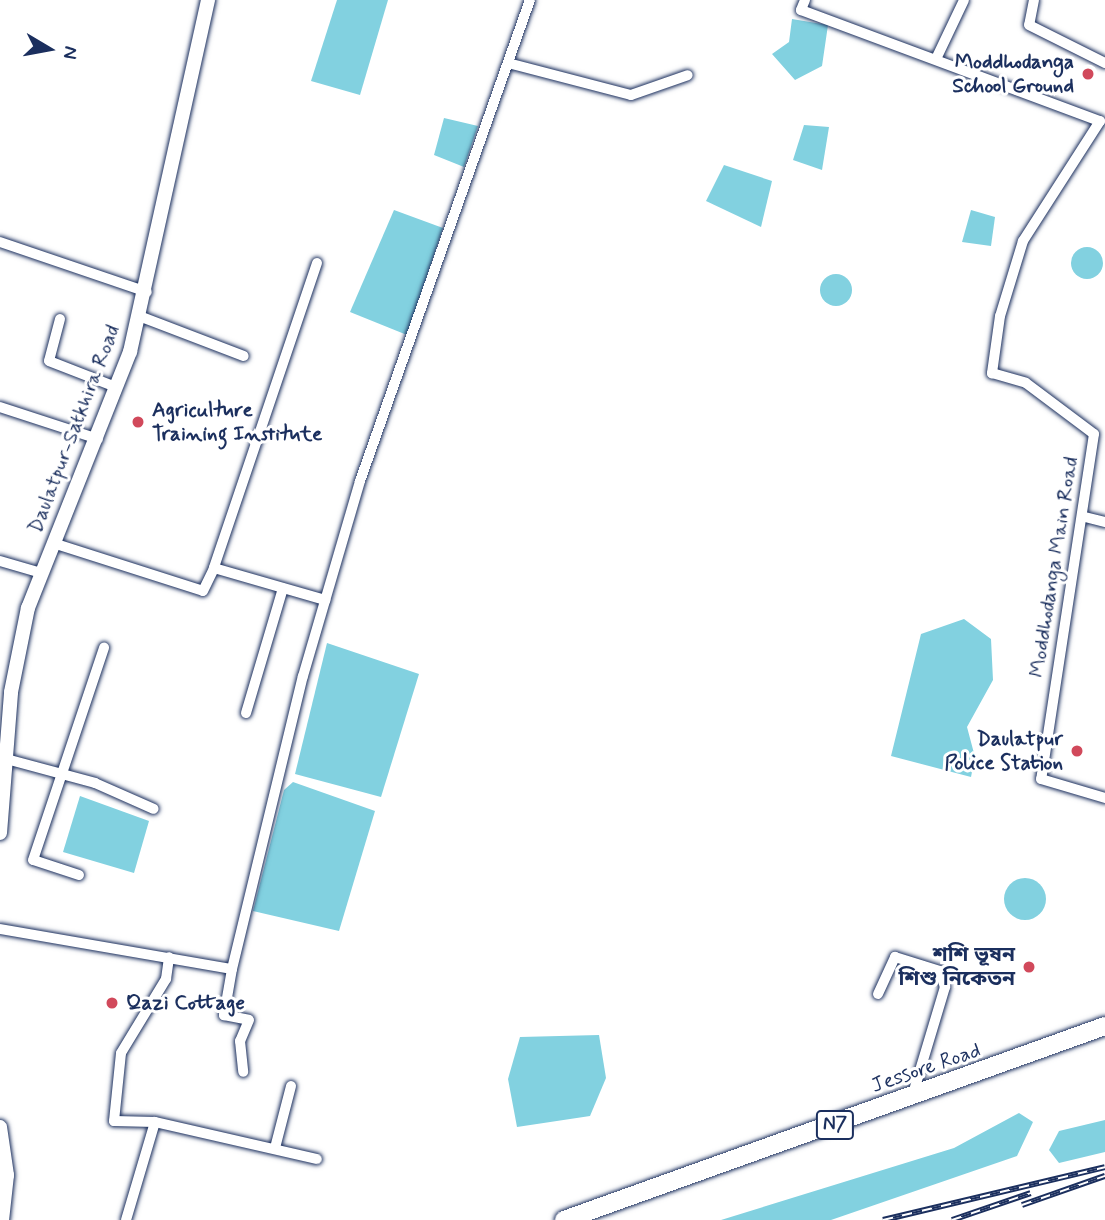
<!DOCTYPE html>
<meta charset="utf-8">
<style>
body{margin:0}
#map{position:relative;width:1105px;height:1220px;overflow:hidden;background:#fff;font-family:Mynerve,"Noto Sans Bengali",sans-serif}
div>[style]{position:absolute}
.water>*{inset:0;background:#82d1e0}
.round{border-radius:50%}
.roads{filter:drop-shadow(0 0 2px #1b2f5e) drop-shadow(0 0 2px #1b2f5e)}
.street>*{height:10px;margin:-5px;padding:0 5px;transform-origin:5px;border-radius:5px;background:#fff}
.secondary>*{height:14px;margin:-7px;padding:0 7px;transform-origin:7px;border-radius:7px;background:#fff}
.highway>*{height:18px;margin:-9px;padding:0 9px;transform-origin:9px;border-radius:9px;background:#fff}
.rail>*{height:6px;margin-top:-3px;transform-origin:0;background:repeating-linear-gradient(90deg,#fff 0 10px,#1b2f5e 0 20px);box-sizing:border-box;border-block:2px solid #1b2f5e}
.dots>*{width:19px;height:19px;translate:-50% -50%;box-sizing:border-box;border:4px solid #fff;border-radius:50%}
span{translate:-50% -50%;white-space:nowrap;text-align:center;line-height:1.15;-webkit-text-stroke:6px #fff;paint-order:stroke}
.shield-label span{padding:2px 5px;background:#fff;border:2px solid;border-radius:5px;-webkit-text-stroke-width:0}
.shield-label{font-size:19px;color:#1b2f5e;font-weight:700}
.poi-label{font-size:21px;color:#1b2f5e;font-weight:700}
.right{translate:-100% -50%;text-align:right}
.left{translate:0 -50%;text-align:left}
.street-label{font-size:21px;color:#1b2f5e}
.north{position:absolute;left:14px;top:14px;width:70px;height:70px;-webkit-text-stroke:5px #fff;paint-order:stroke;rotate:100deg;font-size:19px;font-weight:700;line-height:28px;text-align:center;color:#1b2f5e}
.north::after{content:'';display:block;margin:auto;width:24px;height:32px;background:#1b2f5e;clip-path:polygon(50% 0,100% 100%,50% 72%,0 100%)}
</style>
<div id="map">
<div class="water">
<i style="clip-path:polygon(337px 0,388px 0,360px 95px,311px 81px)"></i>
<i style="clip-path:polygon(792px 19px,828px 25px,822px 66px,795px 80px,772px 54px,789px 42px)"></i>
<i style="clip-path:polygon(444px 118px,478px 126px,464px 167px,434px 155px)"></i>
<i style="clip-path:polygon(804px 125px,829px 127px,822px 170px,793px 160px)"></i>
<i style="clip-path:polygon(724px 165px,772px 181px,761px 227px,706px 201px)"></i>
<i style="clip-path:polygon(394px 210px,443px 228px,407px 335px,350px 312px)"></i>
<i style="clip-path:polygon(971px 210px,995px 217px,991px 246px,962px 242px)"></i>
<i class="round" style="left:1071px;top:247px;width:32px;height:32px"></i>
<i class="round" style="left:820px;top:274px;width:32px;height:32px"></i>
<i style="clip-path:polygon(964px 619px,991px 639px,993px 680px,967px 727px,975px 757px,971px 777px,891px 756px,921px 634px)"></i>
<i style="clip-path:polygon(327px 643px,419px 674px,381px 797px,295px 774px)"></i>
<i style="clip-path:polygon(293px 782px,375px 811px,339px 931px,253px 911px,284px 790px)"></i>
<i style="clip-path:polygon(80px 796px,149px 821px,134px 873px,63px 852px)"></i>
<i class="round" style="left:1004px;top:878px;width:42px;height:42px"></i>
<i style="clip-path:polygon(599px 1035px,606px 1078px,590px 1116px,517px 1127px,508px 1079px,520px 1037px)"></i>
<i style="clip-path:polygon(1019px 1113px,1033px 1122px,1017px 1156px,831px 1220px,721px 1220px,954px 1148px)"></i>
<i style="clip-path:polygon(1105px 1120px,1105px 1152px,1059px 1163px,1049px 1150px,1059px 1131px)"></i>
</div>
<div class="roads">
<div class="street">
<i style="left:805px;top:0;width:11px;rotate:112deg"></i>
<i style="left:801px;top:10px;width:319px;rotate:20.4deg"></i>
<i style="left:1100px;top:121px;width:143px;rotate:122.7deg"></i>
<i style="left:1023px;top:241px;width:78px;rotate:107deg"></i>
<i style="left:1000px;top:316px;width:58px;rotate:98deg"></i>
<i style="left:992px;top:373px;width:35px;rotate:16deg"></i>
<i style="left:1026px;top:383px;width:85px;rotate:36.9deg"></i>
<i style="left:1094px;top:434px;width:349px;rotate:98.7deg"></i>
<i style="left:1041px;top:779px;width:67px;rotate:16.5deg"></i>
<i style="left:1034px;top:0;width:25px;rotate:101deg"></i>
<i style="left:1029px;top:25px;width:85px;rotate:26.6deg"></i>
<i style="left:936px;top:59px;width:65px;rotate:-64.6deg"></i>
<i style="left:508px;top:63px;width:127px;rotate:14.6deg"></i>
<i style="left:631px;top:95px;width:60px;rotate:-19.3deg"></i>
<i style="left:0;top:242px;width:155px;rotate:18.8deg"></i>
<i style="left:317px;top:263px;width:322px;rotate:108.7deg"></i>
<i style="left:214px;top:568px;width:116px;rotate:16.1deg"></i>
<i style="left:139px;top:316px;width:112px;rotate:20.9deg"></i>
<i style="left:60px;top:319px;width:43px;rotate:104.7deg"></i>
<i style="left:49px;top:361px;width:72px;rotate:21.2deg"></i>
<i style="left:0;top:407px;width:103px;rotate:18.1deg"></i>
<i style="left:1085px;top:517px;width:21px;rotate:14deg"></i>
<i style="left:53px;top:543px;width:157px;rotate:17.7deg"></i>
<i style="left:203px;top:591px;width:25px;rotate:-64deg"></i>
<i style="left:0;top:561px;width:43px;rotate:16.3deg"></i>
<i style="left:246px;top:713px;width:130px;rotate:-73.5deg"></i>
<i style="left:10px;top:760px;width:88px;rotate:15.1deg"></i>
<i style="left:95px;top:783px;width:64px;rotate:23.8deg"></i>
<i style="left:79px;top:875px;width:48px;rotate:-161.9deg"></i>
<i style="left:33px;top:860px;width:224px;rotate:-71.5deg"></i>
<i style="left:0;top:929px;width:235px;rotate:9.8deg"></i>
<i style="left:232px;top:969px;width:301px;rotate:-76.4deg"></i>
<i style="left:303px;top:676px;width:203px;rotate:-73.7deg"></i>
<i style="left:360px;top:481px;width:510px;rotate:-70.54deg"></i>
<i style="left:232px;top:969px;width:47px;rotate:99.9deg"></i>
<i style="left:224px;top:1015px;width:25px;rotate:11deg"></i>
<i style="left:249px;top:1020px;width:23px;rotate:113deg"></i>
<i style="left:240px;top:1041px;width:31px;rotate:84deg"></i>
<i style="left:878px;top:994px;width:41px;rotate:-65.3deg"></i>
<i style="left:895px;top:957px;width:47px;rotate:17.3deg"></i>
<i style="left:940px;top:971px;width:17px;rotate:73deg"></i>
<i style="left:945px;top:987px;width:115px;rotate:106.7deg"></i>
<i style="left:155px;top:1122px;width:41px;rotate:-178.6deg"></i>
<i style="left:114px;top:1121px;width:68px;rotate:-84.1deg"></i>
<i style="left:121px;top:1053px;width:87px;rotate:-58.7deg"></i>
<i style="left:166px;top:979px;width:22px;rotate:-82deg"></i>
<i style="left:275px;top:1148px;width:64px;rotate:-75.5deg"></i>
<i style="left:126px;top:1220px;width:102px;rotate:-73.5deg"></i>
<i style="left:155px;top:1122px;width:166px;rotate:12.9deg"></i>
</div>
<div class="secondary">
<i style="left:0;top:833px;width:141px;rotate:-85.5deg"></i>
<i style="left:11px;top:692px;width:86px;rotate:-78.6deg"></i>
<i style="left:28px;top:608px;width:276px;rotate:-68.3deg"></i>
<i style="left:130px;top:352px;width:361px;rotate:-77.5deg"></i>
<i style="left:0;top:1127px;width:49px;rotate:81.7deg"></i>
<i style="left:7px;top:1175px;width:45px;rotate:96.3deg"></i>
</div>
<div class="highway">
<i style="left:564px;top:1220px;width:575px;rotate:-19.73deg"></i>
</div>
</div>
<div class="rail">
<i style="left:1022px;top:1205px;width:88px;rotate:-19.3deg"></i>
<i style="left:883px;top:1220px;width:228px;rotate:-13.4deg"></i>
<i style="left:952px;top:1220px;width:83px;rotate:-18.9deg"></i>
</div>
<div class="dots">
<i style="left:1088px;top:74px;background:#d1495b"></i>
<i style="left:138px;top:422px;background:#d1495b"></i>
<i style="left:1077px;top:751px;background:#d1495b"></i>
<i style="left:1029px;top:967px;background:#d1495b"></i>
<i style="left:112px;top:1003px;background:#d1495b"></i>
</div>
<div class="shield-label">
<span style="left:835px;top:1125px">N7</span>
</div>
<div class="poi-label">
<span class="right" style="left:1074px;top:74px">Moddhodanga<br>School Ground</span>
<span class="left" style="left:152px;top:422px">Agriculture<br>Training Institute</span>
<span class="right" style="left:1063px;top:751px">Daulatpur<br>Police Station</span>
<span class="right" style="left:1015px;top:967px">শশি ভূষন<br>শিশু নিকেতন</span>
<span class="left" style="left:126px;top:1003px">Qazi Cottage</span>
</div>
<div class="street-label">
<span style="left:74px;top:429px;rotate:-69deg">Daulatpur-Satkhira Road</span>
<span style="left:1054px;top:567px;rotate:-81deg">Moddhodanga Main Road</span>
<span style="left:926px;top:1068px;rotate:-19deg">Jessore Road</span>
</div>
<div class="north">N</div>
</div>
